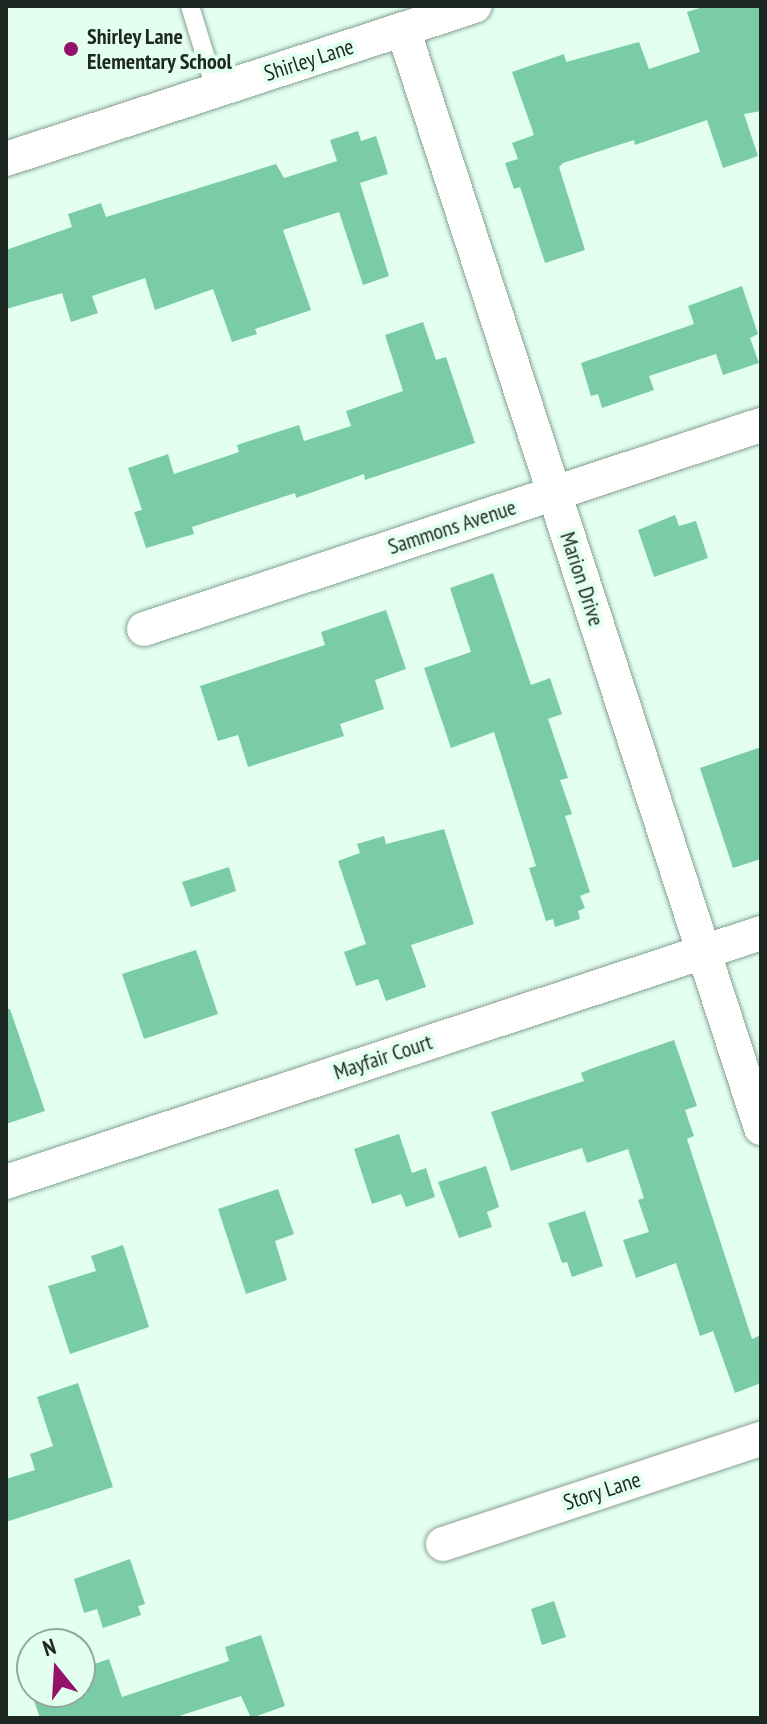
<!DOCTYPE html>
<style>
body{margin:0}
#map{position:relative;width:767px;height:1724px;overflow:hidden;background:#e3fff0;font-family:"PT Sans Narrow",sans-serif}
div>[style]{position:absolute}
.building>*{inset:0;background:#79cca5}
.roads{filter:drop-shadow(0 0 2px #87a194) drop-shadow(0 0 2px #87a194)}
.lane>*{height:18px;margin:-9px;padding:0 9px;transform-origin:9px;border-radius:9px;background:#fff}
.street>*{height:34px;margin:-17px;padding:0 17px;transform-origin:17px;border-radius:17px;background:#fff}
.dots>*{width:22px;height:22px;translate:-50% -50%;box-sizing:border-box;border:4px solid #e3fff0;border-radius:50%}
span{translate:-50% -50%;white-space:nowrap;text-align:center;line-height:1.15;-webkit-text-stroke:8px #e3fff0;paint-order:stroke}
.poi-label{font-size:22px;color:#1d2822;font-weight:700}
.left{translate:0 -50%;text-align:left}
.street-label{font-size:22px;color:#1d2822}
.frame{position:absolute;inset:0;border:8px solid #1d2822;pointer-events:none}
.north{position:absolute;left:16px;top:1628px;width:80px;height:80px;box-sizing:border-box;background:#e3fff0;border:2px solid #94a99e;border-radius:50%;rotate:342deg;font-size:22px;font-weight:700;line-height:32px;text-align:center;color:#1d2822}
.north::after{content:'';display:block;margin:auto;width:28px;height:36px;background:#95126b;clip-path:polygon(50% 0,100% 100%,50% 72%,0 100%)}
</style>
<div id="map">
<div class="building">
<i style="clip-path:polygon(706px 6px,761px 6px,761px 111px,744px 114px,758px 156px,723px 168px,707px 120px,635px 145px,634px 140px,563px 163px,559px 167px,585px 250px,545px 263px,520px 187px,514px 189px,505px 163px,518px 159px,512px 143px,534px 135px,512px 72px,564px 54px,566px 62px,639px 42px,649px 69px,700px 52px,687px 12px)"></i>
<i style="clip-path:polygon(358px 131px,361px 141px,376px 136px,388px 174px,360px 183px,389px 276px,363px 285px,339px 212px,283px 230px,311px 310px,255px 329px,257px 334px,232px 342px,213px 289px,155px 310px,145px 278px,92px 296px,98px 313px,71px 322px,62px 293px,6px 309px,6px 250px,72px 227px,68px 214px,101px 203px,106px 217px,276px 164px,284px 178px,337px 161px,330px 140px)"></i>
<i style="clip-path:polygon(742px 286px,758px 334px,750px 338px,759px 363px,723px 375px,716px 354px,649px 376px,654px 390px,602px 408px,598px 394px,591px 396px,581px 363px,694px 324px,688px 306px)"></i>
<i style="clip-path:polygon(423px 322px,436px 360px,446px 357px,475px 443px,365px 480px,364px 474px,296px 498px,295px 493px,192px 527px,194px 534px,146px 548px,134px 512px,142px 510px,128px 468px,168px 454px,174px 474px,239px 452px,237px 445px,299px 425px,304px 441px,351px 426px,346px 411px,403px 391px,385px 335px)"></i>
<i style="clip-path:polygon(675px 515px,679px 526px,696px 521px,708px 558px,654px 577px,638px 530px)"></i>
<i style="clip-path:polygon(493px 573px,531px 685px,550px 678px,562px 714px,548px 719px,568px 778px,560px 780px,572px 814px,565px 816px,590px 892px,580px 896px,585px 908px,578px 911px,580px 919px,555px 927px,553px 919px,546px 921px,529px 868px,536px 866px,494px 732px,451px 748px,424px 668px,471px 652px,450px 588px)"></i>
<i style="clip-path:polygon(386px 610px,406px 669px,375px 680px,384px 709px,340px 724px,344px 736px,248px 767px,238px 735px,218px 741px,200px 686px,325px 645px,321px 632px)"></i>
<i style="clip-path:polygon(761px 747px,761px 859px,733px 868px,700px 768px)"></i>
<i style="clip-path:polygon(444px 829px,474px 924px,411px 945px,426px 987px,386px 1001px,378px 979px,356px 986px,344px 952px,366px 944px,338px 861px,360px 853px,357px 844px,384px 836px,386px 844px)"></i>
<i style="clip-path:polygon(229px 867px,236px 891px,191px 907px,182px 882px)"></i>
<i style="clip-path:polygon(196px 950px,218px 1014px,144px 1039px,122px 974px)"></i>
<i style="clip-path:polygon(6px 1009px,10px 1009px,45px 1111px,6px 1124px)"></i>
<i style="clip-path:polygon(674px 1040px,697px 1106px,685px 1110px,694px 1136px,687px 1139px,752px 1339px,761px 1335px,761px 1383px,735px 1393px,713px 1331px,700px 1336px,676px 1263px,636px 1278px,623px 1240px,649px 1232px,638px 1200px,644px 1198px,628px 1149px,587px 1163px,582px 1148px,511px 1171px,491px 1112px,584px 1081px,581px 1073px,590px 1069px)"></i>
<i style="clip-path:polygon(399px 1134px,412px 1173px,426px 1168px,435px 1197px,406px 1207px,401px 1194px,372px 1204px,354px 1149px)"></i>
<i style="clip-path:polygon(486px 1166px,499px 1207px,487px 1212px,492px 1227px,459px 1238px,438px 1182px)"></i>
<i style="clip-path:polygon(278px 1189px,294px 1234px,275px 1241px,287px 1280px,246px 1294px,218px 1209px)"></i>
<i style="clip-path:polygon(585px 1211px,603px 1266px,572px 1277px,567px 1262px,562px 1263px,548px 1223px)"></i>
<i style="clip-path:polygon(123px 1245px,149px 1327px,70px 1354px,48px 1286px,96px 1271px,91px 1256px)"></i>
<i style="clip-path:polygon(78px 1383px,113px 1487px,6px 1522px,6px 1479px,35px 1470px,30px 1454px,53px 1446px,37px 1397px)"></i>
<i style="clip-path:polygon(130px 1559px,145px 1604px,138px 1606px,141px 1615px,103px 1628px,97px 1609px,84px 1613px,74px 1579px)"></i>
<i style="clip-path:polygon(554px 1601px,566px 1637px,542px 1645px,531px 1609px)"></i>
<i style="clip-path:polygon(261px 1635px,285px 1706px,251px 1718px,241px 1696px,173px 1718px,40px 1718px,31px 1692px,80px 1692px,80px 1669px,109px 1659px,122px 1697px,229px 1661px,225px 1647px)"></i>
</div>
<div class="roads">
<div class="lane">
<i style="left:190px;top:6px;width:89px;rotate:73deg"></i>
</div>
<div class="street">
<i style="left:403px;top:29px;width:1156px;rotate:71.96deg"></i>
<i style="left:6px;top:159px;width:493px;rotate:-18.1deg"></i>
<i style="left:144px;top:629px;width:650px;rotate:-18.3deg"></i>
<i style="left:6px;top:1182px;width:795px;rotate:-18.25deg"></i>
<i style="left:443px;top:1544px;width:335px;rotate:-18.3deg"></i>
</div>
</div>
<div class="dots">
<i style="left:71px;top:49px;background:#95126b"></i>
</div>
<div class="poi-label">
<span class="left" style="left:87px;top:49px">Shirley Lane<br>Elementary School</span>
</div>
<div class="street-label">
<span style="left:309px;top:60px;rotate:-18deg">Shirley Lane</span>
<span style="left:452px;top:527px;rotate:-18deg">Sammons Avenue</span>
<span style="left:582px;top:579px;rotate:72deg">Marion Drive</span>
<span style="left:383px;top:1057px;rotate:-18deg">Mayfair Court</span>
<span style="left:602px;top:1491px;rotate:-18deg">Story Lane</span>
</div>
<div class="frame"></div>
<div class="north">N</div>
</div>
